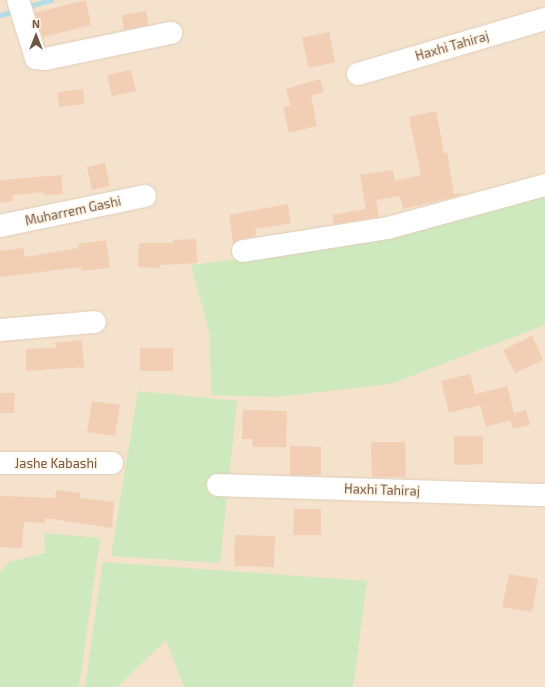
<!DOCTYPE html>
<style>
body{margin:0}
#map{position:relative;width:545px;height:687px;overflow:hidden;background:#fcf1de;font-family:"Exo 2",sans-serif}
div>[style]{position:absolute}
.residential>*{inset:0;background:#f4e2cc}
.green>*{inset:0;background:#cee9bd}
.stream>*{height:4.5px;margin:-2.25px;padding:0 2.25px;transform-origin:2.25px;border-radius:2.25px;background:#b3dde5}
.building>*{inset:0;background:#f2ceb5}
.roads{filter:drop-shadow(0 0 1px #e0cdba) drop-shadow(0 0 1px #e0cdba)}
.minor>*{height:22px;margin:-11px;padding:0 11px;transform-origin:11px;border-radius:11px;background:#fff}
span{translate:-50% -50%;white-space:nowrap;text-align:center;line-height:1.15;-webkit-text-stroke:3px #fff5e4;paint-order:stroke}
.street-label{font-size:13px;color:#715646}
.north{position:absolute;left:16px;top:16px;width:40px;height:40px;-webkit-text-stroke:3px #fff5e4;paint-order:stroke;rotate:0deg;font-size:11px;font-weight:700;line-height:16px;text-align:center;color:#715646}
.north::after{content:'';display:block;margin:auto;width:14px;height:18px;background:#715646;clip-path:polygon(50% 0,100% 100%,50% 72%,0 100%)}
</style>
<div id="map">
<div class="residential">
<i style="clip-path:polygon(0 0,545px 0,545px 687px,0 687px)"></i>
</div>
<div class="green">
<i style="clip-path:polygon(545px 190px,545px 325px,390px 384px,275px 397px,211px 395px,210px 335px,191px 265px,306px 251px)"></i>
<i style="clip-path:polygon(138px 391px,237px 401px,220px 563px,111px 556px)"></i>
<i style="clip-path:polygon(44px 533px,100px 538px,79px 687px,0 687px,0 572px,9px 562px,45px 553px)"></i>
<i style="clip-path:polygon(103px 562px,367px 581px,353px 687px,184px 687px,166px 640px,117px 687px,85px 687px)"></i>
</div>
<div class="stream">
<i style="left:25px;top:7px;width:27px;rotate:-15deg"></i>
<i style="left:0;top:15px;width:16px;rotate:-15deg"></i>
</div>
<div class="building">
<i style="clip-path:polygon(86px 0,91px 25px,43px 37px,35px 13px)"></i>
<i style="clip-path:polygon(146px 11px,148px 25px,124px 30px,122px 15px)"></i>
<i style="clip-path:polygon(329px 32px,335px 62px,309px 68px,302px 38px)"></i>
<i style="clip-path:polygon(131px 70px,136px 91px,112px 96px,107px 75px)"></i>
<i style="clip-path:polygon(320px 79px,324px 92px,311px 96px,317px 126px,289px 133px,283px 107px,291px 106px,286px 89px)"></i>
<i style="clip-path:polygon(83px 89px,84px 104px,59px 107px,58px 92px)"></i>
<i style="clip-path:polygon(436px 111px,444px 153px,447px 152px,454px 194px,461px 193px,462px 195px,403px 209px,400px 196px,376px 200px,379px 217px,334px 224px,332px 215px,366px 209px,360px 175px,393px 170px,395px 181px,421px 175px,409px 117px)"></i>
<i style="clip-path:polygon(105px 163px,110px 186px,92px 190px,87px 167px)"></i>
<i style="clip-path:polygon(61px 175px,63px 194px,45px 195px,41px 192px,13px 195px,13px 201px,0 203px,0 180px)"></i>
<i style="clip-path:polygon(288px 204px,291px 223px,255px 229px,256px 236px,241px 239px,233px 244px,229px 215px)"></i>
<i style="clip-path:polygon(196px 239px,197px 263px,160px 265px,160px 268px,138px 267px,139px 243px,173px 243px,173px 240px)"></i>
<i style="clip-path:polygon(106px 240px,110px 268px,81px 271px,81px 267px,0 277px,0 251px,23px 248px,25px 257px,79px 248px,78px 244px)"></i>
<i style="clip-path:polygon(532px 336px,543px 360px,515px 373px,503px 350px)"></i>
<i style="clip-path:polygon(82px 340px,84px 367px,26px 371px,26px 349px,56px 348px,55px 343px)"></i>
<i style="clip-path:polygon(140px 348px,173px 348px,173px 371px,140px 371px)"></i>
<i style="clip-path:polygon(470px 374px,475px 394px,507px 386px,514px 413px,526px 410px,530px 425px,513px 429px,510px 420px,486px 427px,480px 405px,449px 413px,441px 381px)"></i>
<i style="clip-path:polygon(0 393px,15px 393px,14px 413px,0 413px)"></i>
<i style="clip-path:polygon(92px 401px,120px 405px,115px 436px,87px 432px)"></i>
<i style="clip-path:polygon(243px 410px,287px 411px,286px 447px,252px 447px,253px 439px,242px 439px)"></i>
<i style="clip-path:polygon(454px 436px,483px 436px,483px 464px,454px 465px)"></i>
<i style="clip-path:polygon(371px 442px,405px 442px,406px 477px,372px 477px)"></i>
<i style="clip-path:polygon(290px 446px,321px 447px,321px 475px,290px 475px)"></i>
<i style="clip-path:polygon(56px 490px,80px 493px,80px 498px,114px 502px,112px 528px,45px 518px,45px 523px,24px 522px,22px 548px,0 547px,0 496px,55px 498px)"></i>
<i style="clip-path:polygon(294px 509px,321px 509px,321px 535px,293px 535px)"></i>
<i style="clip-path:polygon(235px 535px,275px 536px,274px 567px,234px 566px)"></i>
<i style="clip-path:polygon(509px 574px,538px 579px,532px 612px,502px 607px)"></i>
</div>
<div class="roads">
<div class="minor">
<i style="left:18px;top:0;width:61px;rotate:72.8deg"></i>
<i style="left:36px;top:58px;width:9px;rotate:6deg"></i>
<i style="left:45px;top:59px;width:129px;rotate:-11.7deg"></i>
<i style="left:358px;top:74px;width:195px;rotate:-16.4deg"></i>
<i style="left:0;top:226px;width:148px;rotate:-11.7deg"></i>
<i style="left:243px;top:251px;width:147px;rotate:-9deg"></i>
<i style="left:388px;top:228px;width:163px;rotate:-15.3deg"></i>
<i style="left:0;top:330px;width:95px;rotate:-4.8deg"></i>
<i style="left:0;top:463px;width:112px"></i>
<i style="left:218px;top:485px;width:327px;rotate:1.8deg"></i>
</div>
</div>
<div class="street-label">
<span style="left:452px;top:46px;rotate:-16deg">Haxhi Tahiraj</span>
<span style="left:73px;top:211px;rotate:-12deg">Muharrem Gashi</span>
<span style="left:56px;top:463px">Jashe Kabashi</span>
<span style="left:382px;top:490px;rotate:2deg">Haxhi Tahiraj</span>
</div>
<div class="north">N</div>
</div>
